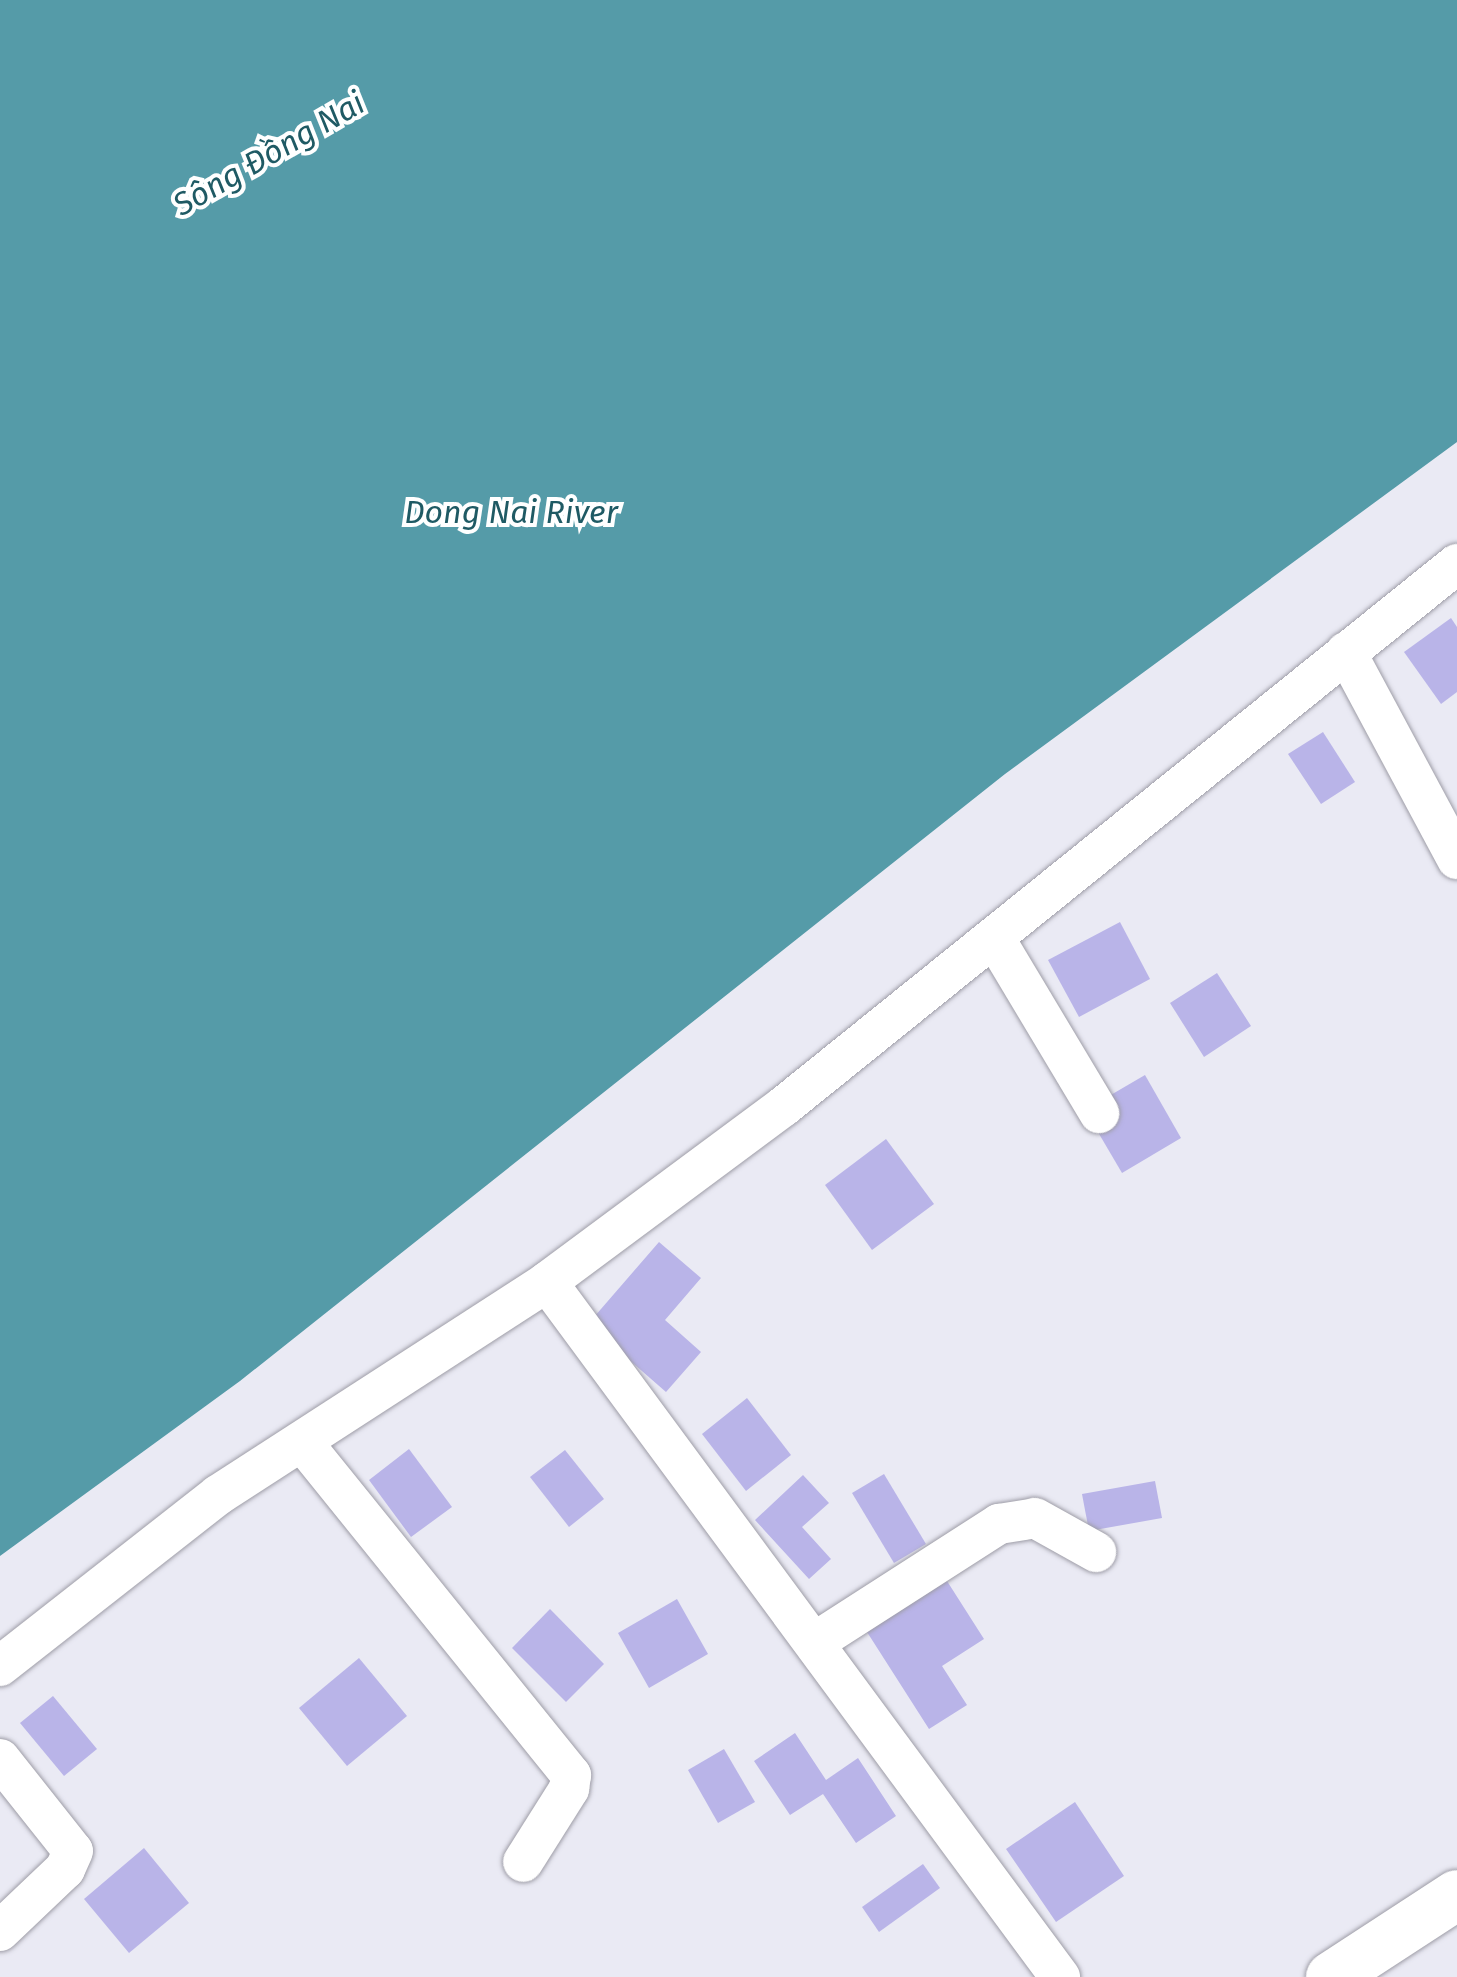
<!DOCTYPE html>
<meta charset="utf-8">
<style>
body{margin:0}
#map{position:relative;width:1457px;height:1977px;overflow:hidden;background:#eaeaf4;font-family:"Fira Sans",sans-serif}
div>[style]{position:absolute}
.water>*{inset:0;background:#559ba8}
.building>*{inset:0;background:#b9b4e8}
.roads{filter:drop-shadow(0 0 2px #9e9da7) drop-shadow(0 0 2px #9e9da7)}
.minor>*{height:40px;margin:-20px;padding:0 20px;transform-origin:20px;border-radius:20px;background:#fff}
.tertiary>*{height:50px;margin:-25px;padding:0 25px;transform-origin:25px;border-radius:25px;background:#fff}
span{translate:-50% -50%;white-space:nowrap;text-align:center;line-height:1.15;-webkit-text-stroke:8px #fff;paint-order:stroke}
.water-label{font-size:32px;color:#1f5a64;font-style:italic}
</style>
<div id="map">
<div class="water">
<i style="clip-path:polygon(0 0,1457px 0,1457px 442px,1005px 774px,240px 1381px,0 1556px)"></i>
</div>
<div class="building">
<i style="clip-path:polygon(1451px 618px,1457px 627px,1457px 692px,1441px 704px,1404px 652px)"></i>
<i style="clip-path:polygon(1323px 732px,1355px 782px,1321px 804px,1288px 754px)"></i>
<i style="clip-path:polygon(1120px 922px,1150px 979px,1079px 1017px,1048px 960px)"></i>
<i style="clip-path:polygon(1217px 973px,1251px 1026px,1204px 1057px,1170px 1003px)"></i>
<i style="clip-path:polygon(1145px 1075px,1181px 1138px,1122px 1173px,1085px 1110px)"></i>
<i style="clip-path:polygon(886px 1139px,934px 1204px,872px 1250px,825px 1185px)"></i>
<i style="clip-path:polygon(659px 1242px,701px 1278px,665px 1320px,701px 1352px,666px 1392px,588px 1324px)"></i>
<i style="clip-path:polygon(747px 1398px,791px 1455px,746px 1491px,702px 1434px)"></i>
<i style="clip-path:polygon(409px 1449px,452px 1507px,411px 1537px,369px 1480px)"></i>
<i style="clip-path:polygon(565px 1450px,604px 1499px,569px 1527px,530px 1477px)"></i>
<i style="clip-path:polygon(884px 1474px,926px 1544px,894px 1563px,852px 1493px)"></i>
<i style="clip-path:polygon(803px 1475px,829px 1503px,802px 1527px,831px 1559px,809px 1579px,755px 1520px)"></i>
<i style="clip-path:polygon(1155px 1481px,1162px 1518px,1089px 1531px,1082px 1494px)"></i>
<i style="clip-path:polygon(947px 1581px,984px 1639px,942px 1666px,967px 1705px,929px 1729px,867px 1632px)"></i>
<i style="clip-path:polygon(677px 1599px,708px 1654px,649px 1688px,618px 1633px)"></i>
<i style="clip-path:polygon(550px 1609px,604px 1664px,566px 1702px,512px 1648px)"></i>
<i style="clip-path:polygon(359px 1658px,407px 1716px,347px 1766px,299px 1708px)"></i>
<i style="clip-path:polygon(53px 1696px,97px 1749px,64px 1776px,20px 1723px)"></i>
<i style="clip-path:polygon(795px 1733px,826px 1780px,858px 1758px,896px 1816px,856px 1843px,823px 1794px,790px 1815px,754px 1761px)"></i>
<i style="clip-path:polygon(724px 1749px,755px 1802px,718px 1823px,688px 1770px)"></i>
<i style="clip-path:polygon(1075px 1802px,1124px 1876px,1056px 1922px,1006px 1849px)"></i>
<i style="clip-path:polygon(144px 1848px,189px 1903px,129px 1953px,84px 1899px)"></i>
<i style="clip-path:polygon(923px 1864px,940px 1888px,879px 1932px,862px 1907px)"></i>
</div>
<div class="roads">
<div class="minor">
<i style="left:1346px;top:652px;width:235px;rotate:61.8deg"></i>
<i style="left:995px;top:939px;width:203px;rotate:59.1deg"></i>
<i style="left:547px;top:1282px;width:864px;rotate:53.57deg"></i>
<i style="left:303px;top:1443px;width:427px;rotate:51.1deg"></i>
<i style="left:571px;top:1775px;width:14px;rotate:98deg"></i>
<i style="left:569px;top:1789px;width:86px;rotate:122.2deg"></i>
<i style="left:815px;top:1642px;width:219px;rotate:-32.7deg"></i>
<i style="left:999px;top:1524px;width:36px;rotate:-9deg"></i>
<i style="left:1035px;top:1518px;width:70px;rotate:29.1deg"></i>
<i style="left:0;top:1666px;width:277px;rotate:-38.1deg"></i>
<i style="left:218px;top:1495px;width:392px;rotate:-32.9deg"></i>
<i style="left:547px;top:1282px;width:295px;rotate:-36.6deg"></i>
<i style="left:784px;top:1106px;width:864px;rotate:-38.85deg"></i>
<i style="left:0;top:1759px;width:117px;rotate:51.6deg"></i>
<i style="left:73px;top:1851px;width:20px;rotate:114deg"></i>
<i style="left:65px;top:1869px;width:90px;rotate:136.4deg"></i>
</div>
<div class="tertiary">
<i style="left:1331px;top:1977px;width:150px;rotate:-33.1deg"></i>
</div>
</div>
<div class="water-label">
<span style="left:269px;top:154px;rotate:-30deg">Sông Đồng Nai</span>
<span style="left:511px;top:512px">Dong Nai River</span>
</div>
</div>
